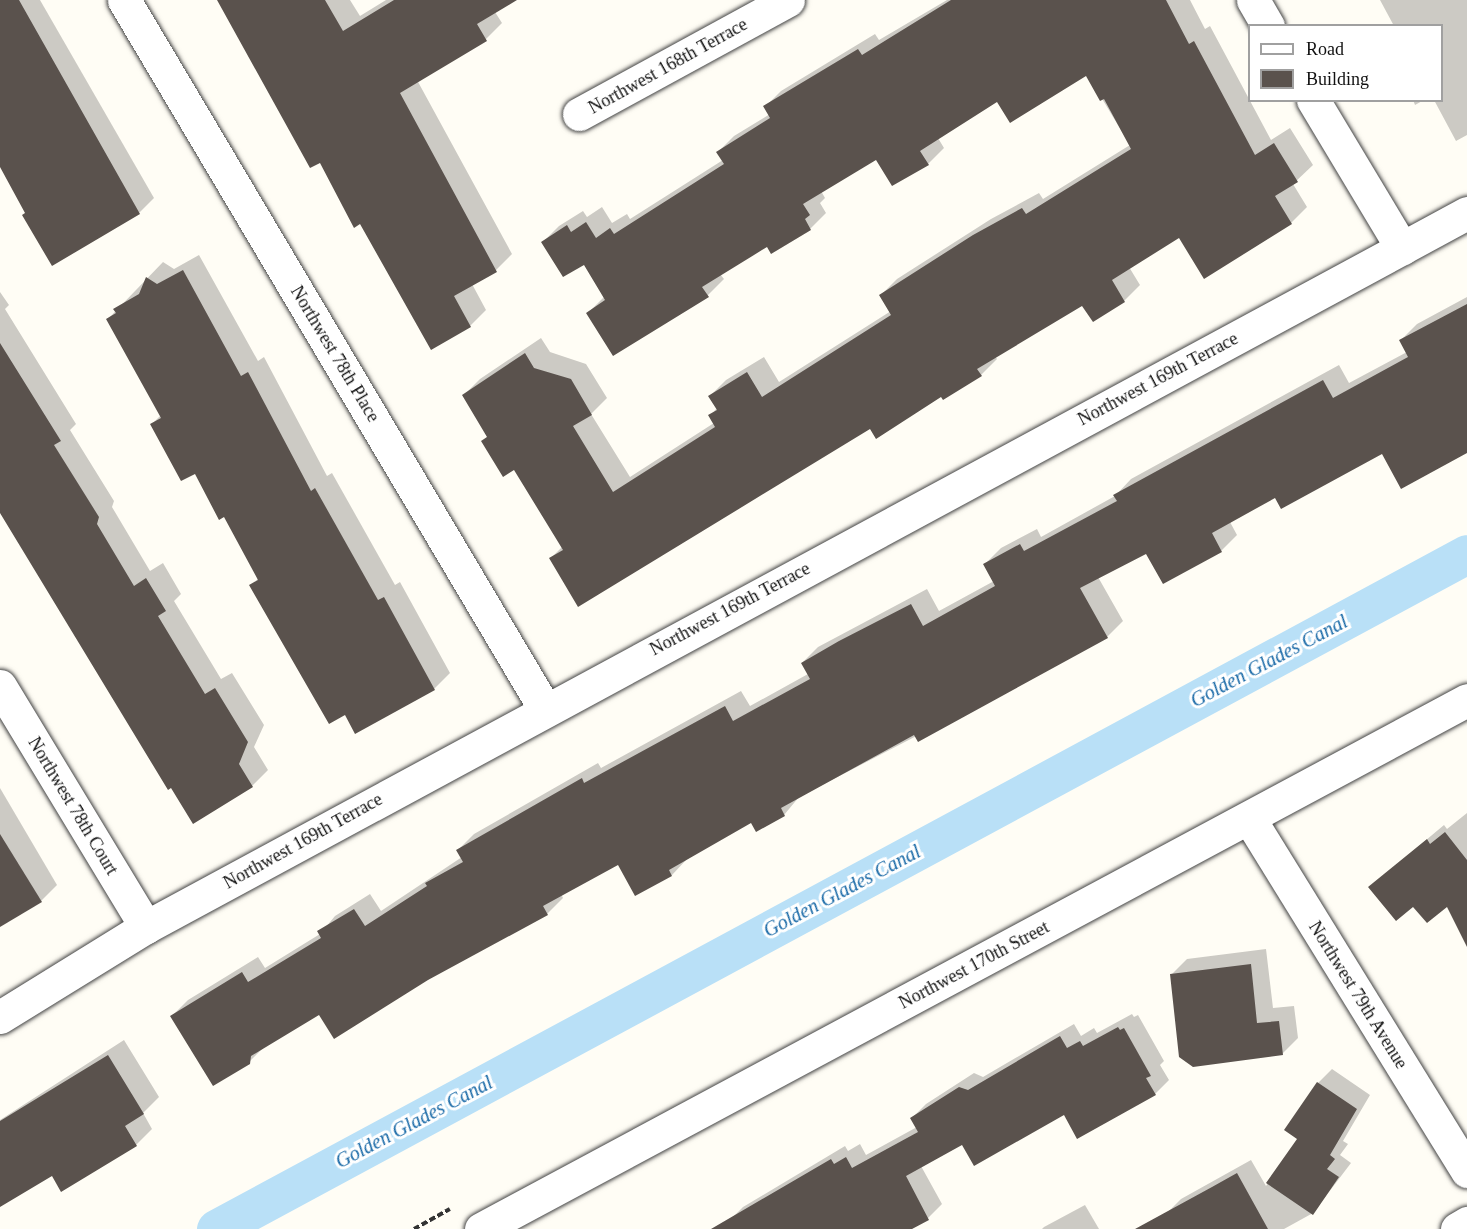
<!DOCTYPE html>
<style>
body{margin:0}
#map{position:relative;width:1467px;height:1229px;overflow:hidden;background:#fffdf5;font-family:"Times New Roman",serif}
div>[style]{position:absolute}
.shadow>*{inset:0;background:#0003}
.canal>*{height:39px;margin:-19.5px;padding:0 19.5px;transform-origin:19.5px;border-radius:19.5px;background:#b9e0f7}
.building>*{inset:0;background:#5a524d}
.path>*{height:4px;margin-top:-2px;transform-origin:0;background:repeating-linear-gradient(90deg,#333 0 6px,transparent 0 9px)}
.roads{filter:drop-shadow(0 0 2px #444) drop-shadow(0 0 2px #444)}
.minor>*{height:33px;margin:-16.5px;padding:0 16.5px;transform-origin:16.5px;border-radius:16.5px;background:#fff}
span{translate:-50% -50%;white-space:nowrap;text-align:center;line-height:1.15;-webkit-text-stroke:6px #fff;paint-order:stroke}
.street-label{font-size:18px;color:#111}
.water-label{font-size:20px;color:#1768a6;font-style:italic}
.legend{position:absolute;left:1248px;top:24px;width:195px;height:78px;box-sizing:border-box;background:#fff;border:2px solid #a0a0a0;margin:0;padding:8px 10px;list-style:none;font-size:18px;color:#111}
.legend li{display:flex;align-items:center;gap:12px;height:30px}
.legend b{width:30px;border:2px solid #a0a0a0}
</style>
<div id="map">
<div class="shadow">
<i style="clip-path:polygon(0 0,40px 0,154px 198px,139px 213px,26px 212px,0 164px)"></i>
<i style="clip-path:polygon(218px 0,350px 0,360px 16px,386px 0,514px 0,495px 12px,502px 23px,486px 39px,417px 80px,512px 254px,496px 270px,472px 284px,486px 310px,470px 326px,361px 222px)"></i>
<i style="clip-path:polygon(947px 0,1190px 0,1205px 29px,1210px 26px,1271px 140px,1290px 128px,1313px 165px,1293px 184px,1307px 207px,1291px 223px,1179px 236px,1129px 267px,1140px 285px,1124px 301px,1083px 304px,995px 356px,997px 359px,981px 375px,870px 427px,551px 558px,562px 547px,515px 468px,483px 441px,488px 436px,464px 395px,480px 379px,541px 338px,550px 352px,586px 364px,607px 398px,591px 414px,630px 477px,714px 423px,710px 416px,717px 408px,710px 396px,726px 380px,764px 357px,779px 382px,891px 311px,881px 295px,897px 279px,991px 219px,1039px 193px,1043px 199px,1130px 145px,1087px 74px,998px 100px,938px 138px,944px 148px,928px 164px,877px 158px,821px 191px,825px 198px,820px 203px,826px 213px,810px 229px,768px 245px,720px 274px,724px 279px,708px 295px,588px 313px,604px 297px,584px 263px,543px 242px,559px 226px,583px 211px,587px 217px,602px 207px,612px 223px,627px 214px,630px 219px,723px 160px,718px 152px,734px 136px,770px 114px,765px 107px,781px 91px,875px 34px,879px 40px)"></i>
<i style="clip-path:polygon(1380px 0,1467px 0,1467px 135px,1456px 141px,1434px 100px,1442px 100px,1442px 26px,1394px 26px)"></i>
<i style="clip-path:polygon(1413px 100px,1424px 100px,1415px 105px)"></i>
<i style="clip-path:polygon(199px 255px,258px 361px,264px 357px,327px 476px,332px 473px,395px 585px,400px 582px,450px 673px,434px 689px,345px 713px,251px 585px,259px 578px,225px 515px,195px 472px,152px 424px,161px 415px,108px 319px,163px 262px,174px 269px)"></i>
<i style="clip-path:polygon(0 292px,9px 305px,5px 309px,76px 424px,70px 430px,114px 501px,112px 507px,150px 571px,163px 563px,181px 594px,174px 601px,221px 679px,232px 673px,264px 725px,254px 747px,268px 770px,252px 786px,193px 822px,0 507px)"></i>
<i style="clip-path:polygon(1467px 297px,1467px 451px,1382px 451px,1275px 496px,1230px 522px,1237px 535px,1221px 551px,1147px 552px,1098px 577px,1123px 621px,1107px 637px,799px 797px,784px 815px,752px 821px,687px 859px,672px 875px,619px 863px,561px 894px,563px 898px,547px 914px,319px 1013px,265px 1046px,249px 1062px,172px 1016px,188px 1000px,258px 957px,265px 968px,320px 934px,335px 916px,370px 894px,381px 911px,462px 857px,458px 850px,474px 834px,598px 763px,601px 768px,741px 691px,750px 706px,808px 674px,802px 663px,818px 647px,927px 589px,939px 611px,994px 581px,985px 564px,1001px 548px,1037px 529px,1041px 537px,1115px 496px,1131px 479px,1339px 365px,1349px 383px,1407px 352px,1401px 340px,1417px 324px)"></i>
<i style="clip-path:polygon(0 788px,57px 885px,41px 901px,0 925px)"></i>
<i style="clip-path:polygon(1467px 813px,1467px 944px,1448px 904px,1413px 905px,1370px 887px,1444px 825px,1447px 829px)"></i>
<i style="clip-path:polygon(1266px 949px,1273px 1008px,1294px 1006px,1298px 1038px,1282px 1054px,1171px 975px,1187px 959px)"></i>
<i style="clip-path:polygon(1132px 1014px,1134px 1017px,1138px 1015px,1164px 1061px,1160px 1065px,1169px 1080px,1155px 1094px,1065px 1113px,963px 1143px,921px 1166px,942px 1204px,928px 1218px,907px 1229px,733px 1229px,729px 1221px,743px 1207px,845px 1146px,848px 1151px,860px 1144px,866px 1155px,917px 1127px,912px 1118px,926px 1104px,974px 1073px,983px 1077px,1074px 1024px,1081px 1036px,1094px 1028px,1097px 1033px)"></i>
<i style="clip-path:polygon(124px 1040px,159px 1097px,143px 1113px,152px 1129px,136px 1145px,53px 1174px,0 1205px,0 1120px)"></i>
<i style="clip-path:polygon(1332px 1069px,1370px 1095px,1343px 1141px,1348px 1144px,1340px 1155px,1351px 1163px,1313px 1213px,1284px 1229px,1151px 1229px,1181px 1199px,1251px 1160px,1266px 1186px,1299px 1138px,1318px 1083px)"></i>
<i style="clip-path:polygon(1085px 1205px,1099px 1229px,1042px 1229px,1044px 1227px)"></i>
</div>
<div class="canal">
<i style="left:216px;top:1229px;width:1421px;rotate:-28.35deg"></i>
</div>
<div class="building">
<i style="clip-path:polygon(0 0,19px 0,140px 214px,52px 266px,22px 215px,25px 213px,0 167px)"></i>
<i style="clip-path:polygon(217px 0,325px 0,343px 31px,394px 0,517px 0,477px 24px,487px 41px,400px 93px,497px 272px,454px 296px,471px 327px,431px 350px,360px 224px,354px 228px,320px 163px,310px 168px)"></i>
<i style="clip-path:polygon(951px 0,1166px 0,1189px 44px,1194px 41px,1255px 155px,1274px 143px,1298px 182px,1275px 196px,1292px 224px,1204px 279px,1179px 238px,1112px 280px,1125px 302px,1093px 322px,1082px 306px,977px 369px,982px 376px,943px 400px,941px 397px,876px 439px,870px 429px,578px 607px,549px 558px,563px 550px,514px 470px,503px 477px,481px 441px,487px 437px,462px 395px,525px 353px,534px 368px,571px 379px,592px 415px,573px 426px,613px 492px,715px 427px,708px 415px,717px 410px,708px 396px,747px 372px,762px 397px,891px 315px,879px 295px,973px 235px,1022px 208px,1026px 214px,1131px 149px,1104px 99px,1100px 101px,1086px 76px,1010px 123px,997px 102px,920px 151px,929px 165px,892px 186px,876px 160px,803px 204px,810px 215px,805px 219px,811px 230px,771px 254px,767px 247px,702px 287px,709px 297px,613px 356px,586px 313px,605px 300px,584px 265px,563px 277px,541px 242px,567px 225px,571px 232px,586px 222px,596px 238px,610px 228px,614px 234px,724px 164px,716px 152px,770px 118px,763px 106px,858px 49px,862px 55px)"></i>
<i style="clip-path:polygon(183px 270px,241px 376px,248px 372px,311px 491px,315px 488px,378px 600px,384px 597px,435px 690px,355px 734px,345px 715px,329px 724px,249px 585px,258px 580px,224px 517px,219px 520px,195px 474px,181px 481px,150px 424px,161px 418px,106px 319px,116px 313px,113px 309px,139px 294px,146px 277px,157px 284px)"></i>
<i style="clip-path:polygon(1467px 304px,1467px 453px,1401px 489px,1382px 454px,1281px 509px,1275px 498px,1212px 533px,1222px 552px,1163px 584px,1146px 554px,1080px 588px,1108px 638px,918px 742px,914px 735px,781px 808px,785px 816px,756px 832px,751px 823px,669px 870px,672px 876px,635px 896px,618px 865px,543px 906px,548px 915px,428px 980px,334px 1039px,319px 1015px,251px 1056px,250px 1064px,213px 1086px,170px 1016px,242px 972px,248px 982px,321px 938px,317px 931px,354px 909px,365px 926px,427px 886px,425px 883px,463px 862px,456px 850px,582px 778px,584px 783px,725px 706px,733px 721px,810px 679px,801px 663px,839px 641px,911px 604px,923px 626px,995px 586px,983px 564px,1020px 544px,1024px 551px,1117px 501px,1113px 495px,1323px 380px,1333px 398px,1408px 357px,1399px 340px)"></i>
<i style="clip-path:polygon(0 343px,61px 441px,54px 445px,99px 517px,97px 524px,134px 586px,146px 578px,166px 611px,158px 616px,205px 694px,215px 688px,248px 742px,239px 764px,253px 787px,193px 824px,171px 788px,168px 790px,0 513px)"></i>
<i style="clip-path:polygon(1445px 832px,1467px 860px,1467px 947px,1447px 907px,1427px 923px,1413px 907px,1396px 921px,1368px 887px,1427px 839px,1430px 844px)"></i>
<i style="clip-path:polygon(0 834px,42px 902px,0 927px)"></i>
<i style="clip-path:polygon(1251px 964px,1257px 1023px,1279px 1021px,1283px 1055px,1193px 1067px,1179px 1057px,1170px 974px)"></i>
<i style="clip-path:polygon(1118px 1027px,1120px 1030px,1124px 1028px,1151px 1076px,1146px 1078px,1156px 1095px,1077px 1139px,1064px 1115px,974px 1166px,962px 1145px,906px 1176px,929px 1220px,912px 1229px,711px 1229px,831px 1159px,834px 1164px,846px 1157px,852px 1168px,918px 1132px,910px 1118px,959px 1087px,968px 1090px,1060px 1036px,1067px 1048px,1080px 1041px,1083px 1046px)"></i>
<i style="clip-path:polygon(108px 1055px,144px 1114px,125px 1126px,137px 1146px,61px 1192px,52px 1176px,0 1207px,0 1121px)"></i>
<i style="clip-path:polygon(1317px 1082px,1357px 1109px,1330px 1155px,1335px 1159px,1327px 1169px,1339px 1177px,1313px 1215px,1266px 1183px,1297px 1139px,1284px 1130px)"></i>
<i style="clip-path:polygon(1237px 1173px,1268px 1229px,1135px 1229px,1212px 1187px)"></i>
</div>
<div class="path">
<i style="left:414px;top:1229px;width:41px;rotate:-29.1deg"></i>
</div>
<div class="roads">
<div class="minor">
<i style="left:124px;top:0;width:825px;rotate:59.3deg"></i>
<i style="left:1253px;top:0;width:30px;rotate:60deg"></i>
<i style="left:1313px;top:100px;width:173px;rotate:59deg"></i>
<i style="left:579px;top:114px;width:238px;rotate:-28.6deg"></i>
<i style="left:0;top:686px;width:282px;rotate:58.8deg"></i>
<i style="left:1249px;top:818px;width:415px;rotate:58.3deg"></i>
<i style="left:0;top:1017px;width:172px;rotate:-31.7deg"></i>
<i style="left:146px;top:927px;width:1502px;rotate:-28.39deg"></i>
<i style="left:481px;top:1229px;width:1119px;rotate:-28.21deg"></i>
<i style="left:1457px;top:1229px;width:12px;rotate:-31deg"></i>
</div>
</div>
<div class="street-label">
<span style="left:668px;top:66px;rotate:-29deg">Northwest 168th Terrace</span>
<span style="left:335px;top:354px;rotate:59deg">Northwest 78th Place</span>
<span style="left:1158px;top:379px;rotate:-28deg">Northwest 169th Terrace</span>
<span style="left:730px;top:609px;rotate:-28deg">Northwest 169th Terrace</span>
<span style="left:73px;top:806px;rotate:59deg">Northwest 78th Court</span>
<span style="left:303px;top:841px;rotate:-29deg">Northwest 169th Terrace</span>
<span style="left:974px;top:965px;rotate:-28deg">Northwest 170th Street</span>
<span style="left:1358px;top:995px;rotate:58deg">Northwest 79th Avenue</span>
</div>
<div class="water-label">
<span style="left:1269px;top:661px;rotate:-28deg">Golden Glades Canal</span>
<span style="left:842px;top:891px;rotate:-28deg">Golden Glades Canal</span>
<span style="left:414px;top:1122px;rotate:-28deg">Golden Glades Canal</span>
</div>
<ul class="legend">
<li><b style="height:8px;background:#fff"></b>Road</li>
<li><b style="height:16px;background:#5a524d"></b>Building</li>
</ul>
</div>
